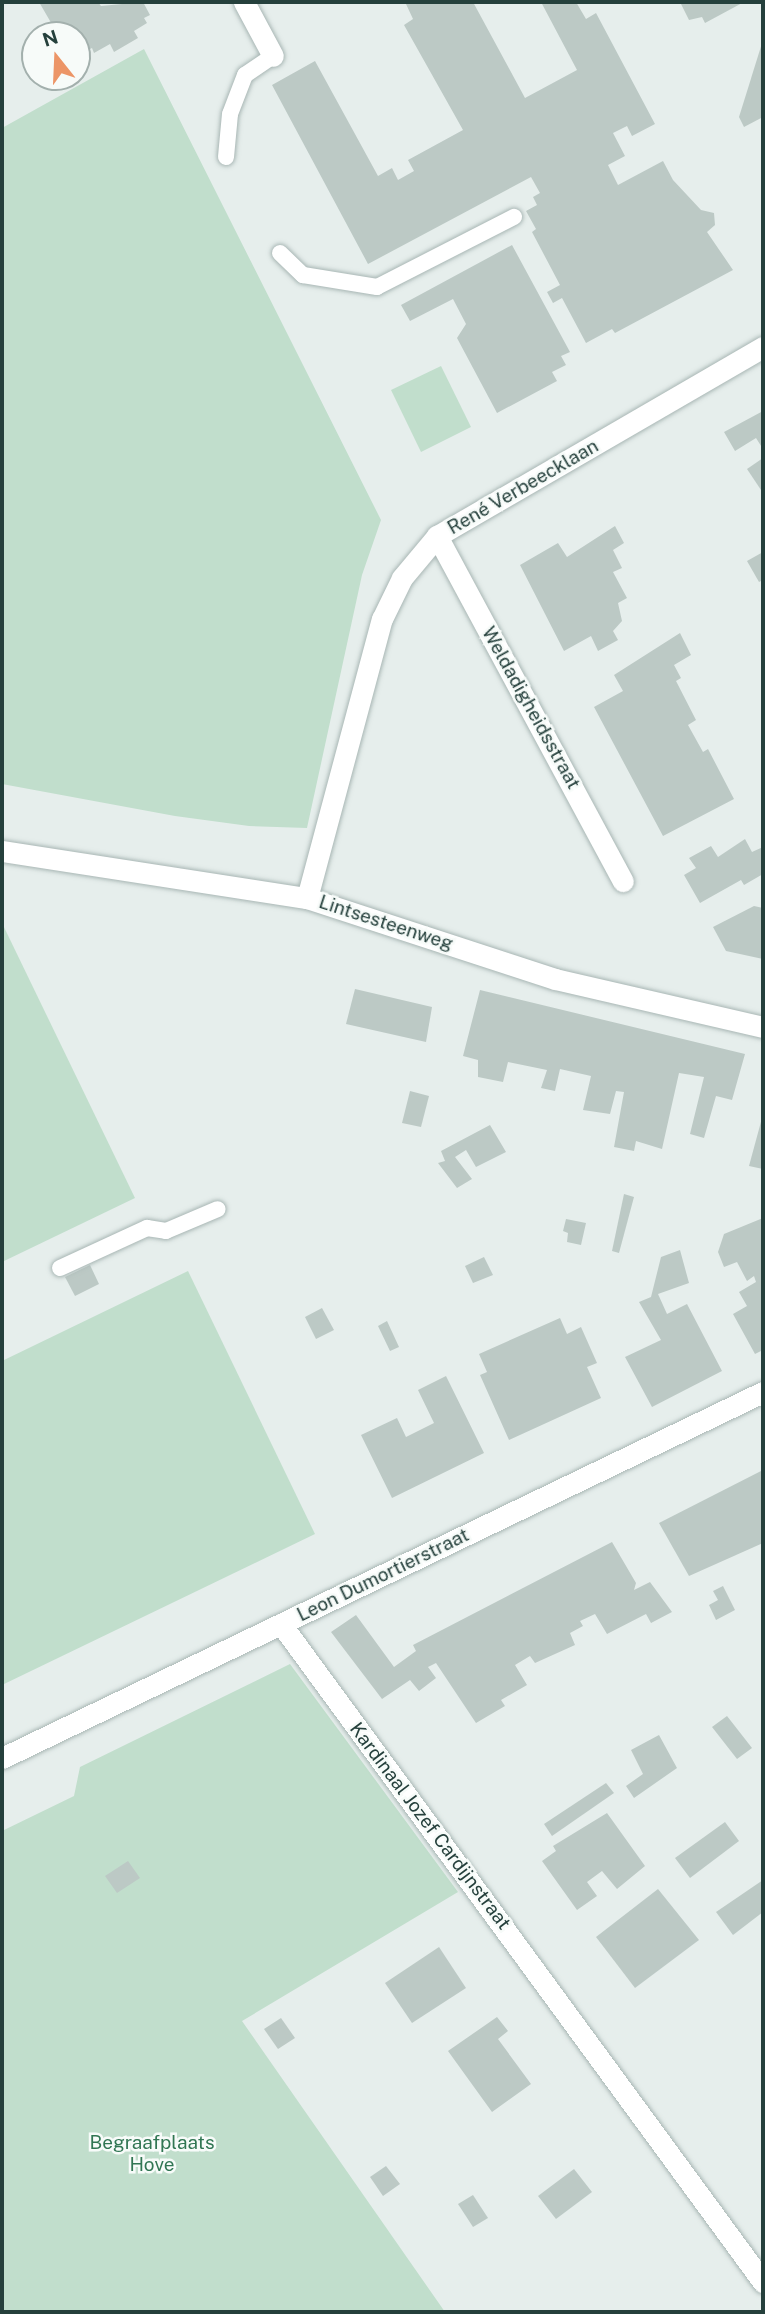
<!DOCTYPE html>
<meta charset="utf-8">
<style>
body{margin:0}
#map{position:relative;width:765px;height:2314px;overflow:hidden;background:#e6eeec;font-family:"Public Sans",sans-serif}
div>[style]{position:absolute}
.green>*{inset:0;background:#c1decc}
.building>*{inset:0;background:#bcc9c5}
.roads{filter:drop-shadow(0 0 2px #a8b6b4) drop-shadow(0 0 2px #a8b6b4)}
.service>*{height:16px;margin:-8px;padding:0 8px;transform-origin:8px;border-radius:8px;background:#fff}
.minor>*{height:21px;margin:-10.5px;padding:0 10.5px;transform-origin:10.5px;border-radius:10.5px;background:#fff}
.tertiary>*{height:21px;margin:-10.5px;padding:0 10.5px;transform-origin:10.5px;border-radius:10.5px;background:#fff}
span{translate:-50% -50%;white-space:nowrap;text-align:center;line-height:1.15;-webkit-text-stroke:5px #f7fbf9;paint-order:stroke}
.street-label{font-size:19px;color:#25403c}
.park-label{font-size:19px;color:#317653}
.frame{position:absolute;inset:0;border:4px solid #25403c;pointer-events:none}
.north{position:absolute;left:21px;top:21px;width:70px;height:70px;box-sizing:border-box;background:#f7fbf9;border:2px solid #a3b0ad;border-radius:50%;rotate:342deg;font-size:19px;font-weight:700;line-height:28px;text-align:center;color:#25403c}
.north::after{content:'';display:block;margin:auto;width:24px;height:32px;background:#ec9567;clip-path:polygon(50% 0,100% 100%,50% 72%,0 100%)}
</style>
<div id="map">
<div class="green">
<i style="clip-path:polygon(144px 49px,381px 520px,362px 575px,307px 828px,249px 826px,175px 816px,2px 784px,2px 128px)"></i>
<i style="clip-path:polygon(441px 366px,471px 427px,421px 452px,391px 390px)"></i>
<i style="clip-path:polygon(2px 923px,135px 1198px,2px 1262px)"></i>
<i style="clip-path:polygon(188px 1271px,315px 1534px,2px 1685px,2px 1361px)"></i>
<i style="clip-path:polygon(290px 1664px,458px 1892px,242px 2021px,445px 2312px,2px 2312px,2px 1831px,74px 1796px,80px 1767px)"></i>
</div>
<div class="building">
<i style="clip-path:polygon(39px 2px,98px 2px,101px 6px,143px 2px,150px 15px,144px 18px,147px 23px,134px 31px,138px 38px,114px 52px,110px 44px,94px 53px,92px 48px,86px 51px,70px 25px,57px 33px)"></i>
<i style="clip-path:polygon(410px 2px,473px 2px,525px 98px,577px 70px,541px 2px,576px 2px,586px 19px,596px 13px,655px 124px,632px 136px,627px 126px,613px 133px,625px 156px,608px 165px,618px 185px,663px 161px,673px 180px,701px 210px,714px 213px,715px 225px,707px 232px,733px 270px,615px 333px,612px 329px,586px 343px,562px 298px,553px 303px,547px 292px,560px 285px,532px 232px,536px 229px,526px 211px,537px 205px,533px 197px,540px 193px,531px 177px,368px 264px,272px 85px,315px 61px,378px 176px,392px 168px,398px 180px,414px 171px,408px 160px,463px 130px,404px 25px,413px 19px,406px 4px)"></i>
<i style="clip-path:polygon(680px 2px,744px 2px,705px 23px,702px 17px,689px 20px)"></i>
<i style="clip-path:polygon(763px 40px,763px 117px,744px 127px,739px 117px)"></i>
<i style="clip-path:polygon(512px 245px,570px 352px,561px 356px,566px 365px,552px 372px,557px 381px,497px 413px,457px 338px,466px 324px,453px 299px,410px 321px,401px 305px)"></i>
<i style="clip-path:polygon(763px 411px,763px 449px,756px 438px,735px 451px,724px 432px)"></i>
<i style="clip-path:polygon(763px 458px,763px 493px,747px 469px)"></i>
<i style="clip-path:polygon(615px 526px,624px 543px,613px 550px,622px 568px,613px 572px,627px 598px,618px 603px,622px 621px,613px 631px,618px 640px,598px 651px,591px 636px,564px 651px,520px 565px,558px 543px,567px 557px)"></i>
<i style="clip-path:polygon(763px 552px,763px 580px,759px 582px,747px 561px)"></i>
<i style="clip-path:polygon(680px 633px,691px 655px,674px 665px,681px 678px,676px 681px,696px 720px,688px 725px,703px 752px,708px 749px,734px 799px,663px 836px,594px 707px,623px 691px,614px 675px)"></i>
<i style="clip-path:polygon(745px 839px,752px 852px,763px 847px,763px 874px,744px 885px,741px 880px,700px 903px,684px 875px,696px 868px,689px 858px,711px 846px,718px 857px)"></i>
<i style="clip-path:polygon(754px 906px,763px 908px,763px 959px,726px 951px,713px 927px)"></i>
<i style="clip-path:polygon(355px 989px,432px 1007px,426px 1042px,346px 1024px)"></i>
<i style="clip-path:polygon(480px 990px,745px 1054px,732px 1100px,716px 1096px,704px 1138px,690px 1134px,704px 1077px,679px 1073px,662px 1149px,636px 1141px,634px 1151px,614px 1147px,624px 1092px,616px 1091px,610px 1114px,583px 1110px,591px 1076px,560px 1069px,555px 1091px,541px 1088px,547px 1070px,508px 1062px,503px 1082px,478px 1077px,478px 1060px,463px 1056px)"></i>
<i style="clip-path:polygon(410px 1091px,429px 1096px,421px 1127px,402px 1123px)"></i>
<i style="clip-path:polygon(762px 1118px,763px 1118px,763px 1169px,749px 1166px)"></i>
<i style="clip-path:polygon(490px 1125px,506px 1152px,476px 1167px,466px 1150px,455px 1157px,472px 1179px,457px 1188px,438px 1163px,445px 1161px,441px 1151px)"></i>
<i style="clip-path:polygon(624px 1194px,634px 1197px,619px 1253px,612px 1251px)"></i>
<i style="clip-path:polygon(763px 1218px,763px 1350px,755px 1354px,733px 1314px,747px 1306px,739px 1292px,756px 1282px,754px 1276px,747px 1281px,737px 1262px,724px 1267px,718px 1252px,724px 1234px)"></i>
<i style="clip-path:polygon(566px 1219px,586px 1223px,581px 1245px,567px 1242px,568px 1233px,563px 1231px)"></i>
<i style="clip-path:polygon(680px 1250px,689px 1283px,658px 1294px,667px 1314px,687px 1304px,722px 1371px,652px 1407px,625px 1357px,661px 1340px,639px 1302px,651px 1297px,661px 1257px)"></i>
<i style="clip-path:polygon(484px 1257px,493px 1275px,473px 1283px,465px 1266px)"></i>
<i style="clip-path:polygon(90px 1265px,99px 1284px,75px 1296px,65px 1277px)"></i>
<i style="clip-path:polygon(322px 1308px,334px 1330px,316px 1339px,305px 1317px)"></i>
<i style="clip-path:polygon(560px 1318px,567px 1334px,581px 1327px,597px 1363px,587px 1367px,601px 1398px,509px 1440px,480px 1375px,487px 1372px,479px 1354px)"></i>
<i style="clip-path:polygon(387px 1321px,399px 1347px,390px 1351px,378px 1326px)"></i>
<i style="clip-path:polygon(446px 1376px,484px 1453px,392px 1498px,361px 1435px,397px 1418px,406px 1437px,434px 1423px,418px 1390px)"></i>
<i style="clip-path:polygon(763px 1470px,763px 1543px,689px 1576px,659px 1523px)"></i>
<i style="clip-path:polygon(612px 1542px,636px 1583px,634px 1590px,650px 1582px,672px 1612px,651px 1623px,646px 1614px,607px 1634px,595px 1614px,580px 1621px,583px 1626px,570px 1633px,575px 1645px,535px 1663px,530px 1656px,515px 1665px,527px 1685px,501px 1700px,505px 1706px,476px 1723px,436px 1663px,428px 1667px,436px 1678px,419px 1691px,410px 1680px,382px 1699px,331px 1632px,356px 1615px,394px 1667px,416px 1651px,413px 1645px)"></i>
<i style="clip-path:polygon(723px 1586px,735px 1610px,716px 1620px,709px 1605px,718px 1600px,713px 1591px)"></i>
<i style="clip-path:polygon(727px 1716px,752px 1748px,737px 1759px,712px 1727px)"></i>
<i style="clip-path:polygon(659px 1735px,677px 1768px,634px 1798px,626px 1786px,643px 1774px,631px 1750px)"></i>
<i style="clip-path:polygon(606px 1783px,614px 1793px,552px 1836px,544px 1824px)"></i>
<i style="clip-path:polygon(607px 1813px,645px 1866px,617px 1889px,602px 1871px,587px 1882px,597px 1896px,577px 1910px,542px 1861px,556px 1851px,553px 1846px)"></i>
<i style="clip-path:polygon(725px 1822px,739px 1841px,690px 1878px,675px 1858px)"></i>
<i style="clip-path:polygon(128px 1861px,140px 1878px,117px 1893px,105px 1876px)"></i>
<i style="clip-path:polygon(763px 1880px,763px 1912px,733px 1935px,716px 1912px)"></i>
<i style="clip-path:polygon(658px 1889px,699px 1940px,635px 1988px,596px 1937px)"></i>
<i style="clip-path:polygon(439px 1947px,466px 1988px,412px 2023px,385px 1983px)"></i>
<i style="clip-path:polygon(497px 2017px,508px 2031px,498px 2039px,531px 2084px,492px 2112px,448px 2051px)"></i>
<i style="clip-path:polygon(281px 2018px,295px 2038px,278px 2049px,264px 2029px)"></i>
<i style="clip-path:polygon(386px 2166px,400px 2184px,383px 2196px,370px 2177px)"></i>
<i style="clip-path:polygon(574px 2169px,592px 2192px,556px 2219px,538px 2196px)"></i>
<i style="clip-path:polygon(473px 2195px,488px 2218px,473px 2227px,458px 2204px)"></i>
</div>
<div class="roads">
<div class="service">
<i style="left:226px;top:157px;width:43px;rotate:-84.7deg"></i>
<i style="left:230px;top:114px;width:42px;rotate:-69deg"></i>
<i style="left:245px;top:75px;width:34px;rotate:-34deg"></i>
<i style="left:280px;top:253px;width:32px;rotate:44deg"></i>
<i style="left:303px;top:275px;width:75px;rotate:9.2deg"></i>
<i style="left:377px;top:287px;width:154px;rotate:-27.1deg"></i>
<i style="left:60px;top:1268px;width:96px;rotate:-24.7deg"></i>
<i style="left:147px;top:1228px;width:19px;rotate:9deg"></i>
<i style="left:166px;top:1231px;width:56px;rotate:-22.9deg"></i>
</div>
<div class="minor">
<i style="left:244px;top:2px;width:61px;rotate:61.8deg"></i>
<i style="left:437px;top:536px;width:392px;rotate:61.7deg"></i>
<i style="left:307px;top:898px;width:289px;rotate:-75deg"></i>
<i style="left:382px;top:619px;width:46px;rotate:-64deg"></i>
<i style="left:402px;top:578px;width:55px;rotate:-50.2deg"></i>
<i style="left:437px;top:536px;width:377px;rotate:-30.1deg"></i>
<i style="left:281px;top:1624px;width:816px;rotate:53.78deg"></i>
<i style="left:2px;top:1758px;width:844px;rotate:-25.69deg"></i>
</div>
<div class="tertiary">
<i style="left:2px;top:851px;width:309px;rotate:8.8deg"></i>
<i style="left:307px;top:898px;width:261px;rotate:18.1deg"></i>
<i style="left:555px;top:979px;width:213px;rotate:13deg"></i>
</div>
</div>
<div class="street-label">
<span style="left:523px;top:487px;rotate:-30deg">René Verbeecklaan</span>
<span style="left:531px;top:708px;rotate:61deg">Weldadigheidsstraat</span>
<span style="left:386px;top:923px;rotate:18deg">Lintsesteenweg</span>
<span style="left:383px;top:1575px;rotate:-26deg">Leon Dumortierstraat</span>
<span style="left:430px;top:1826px;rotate:53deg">Kardinaal Jozef Cardijnstraat</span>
</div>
<div class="park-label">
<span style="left:152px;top:2154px">Begraafplaats<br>Hove</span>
</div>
<div class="frame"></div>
<div class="north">N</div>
</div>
